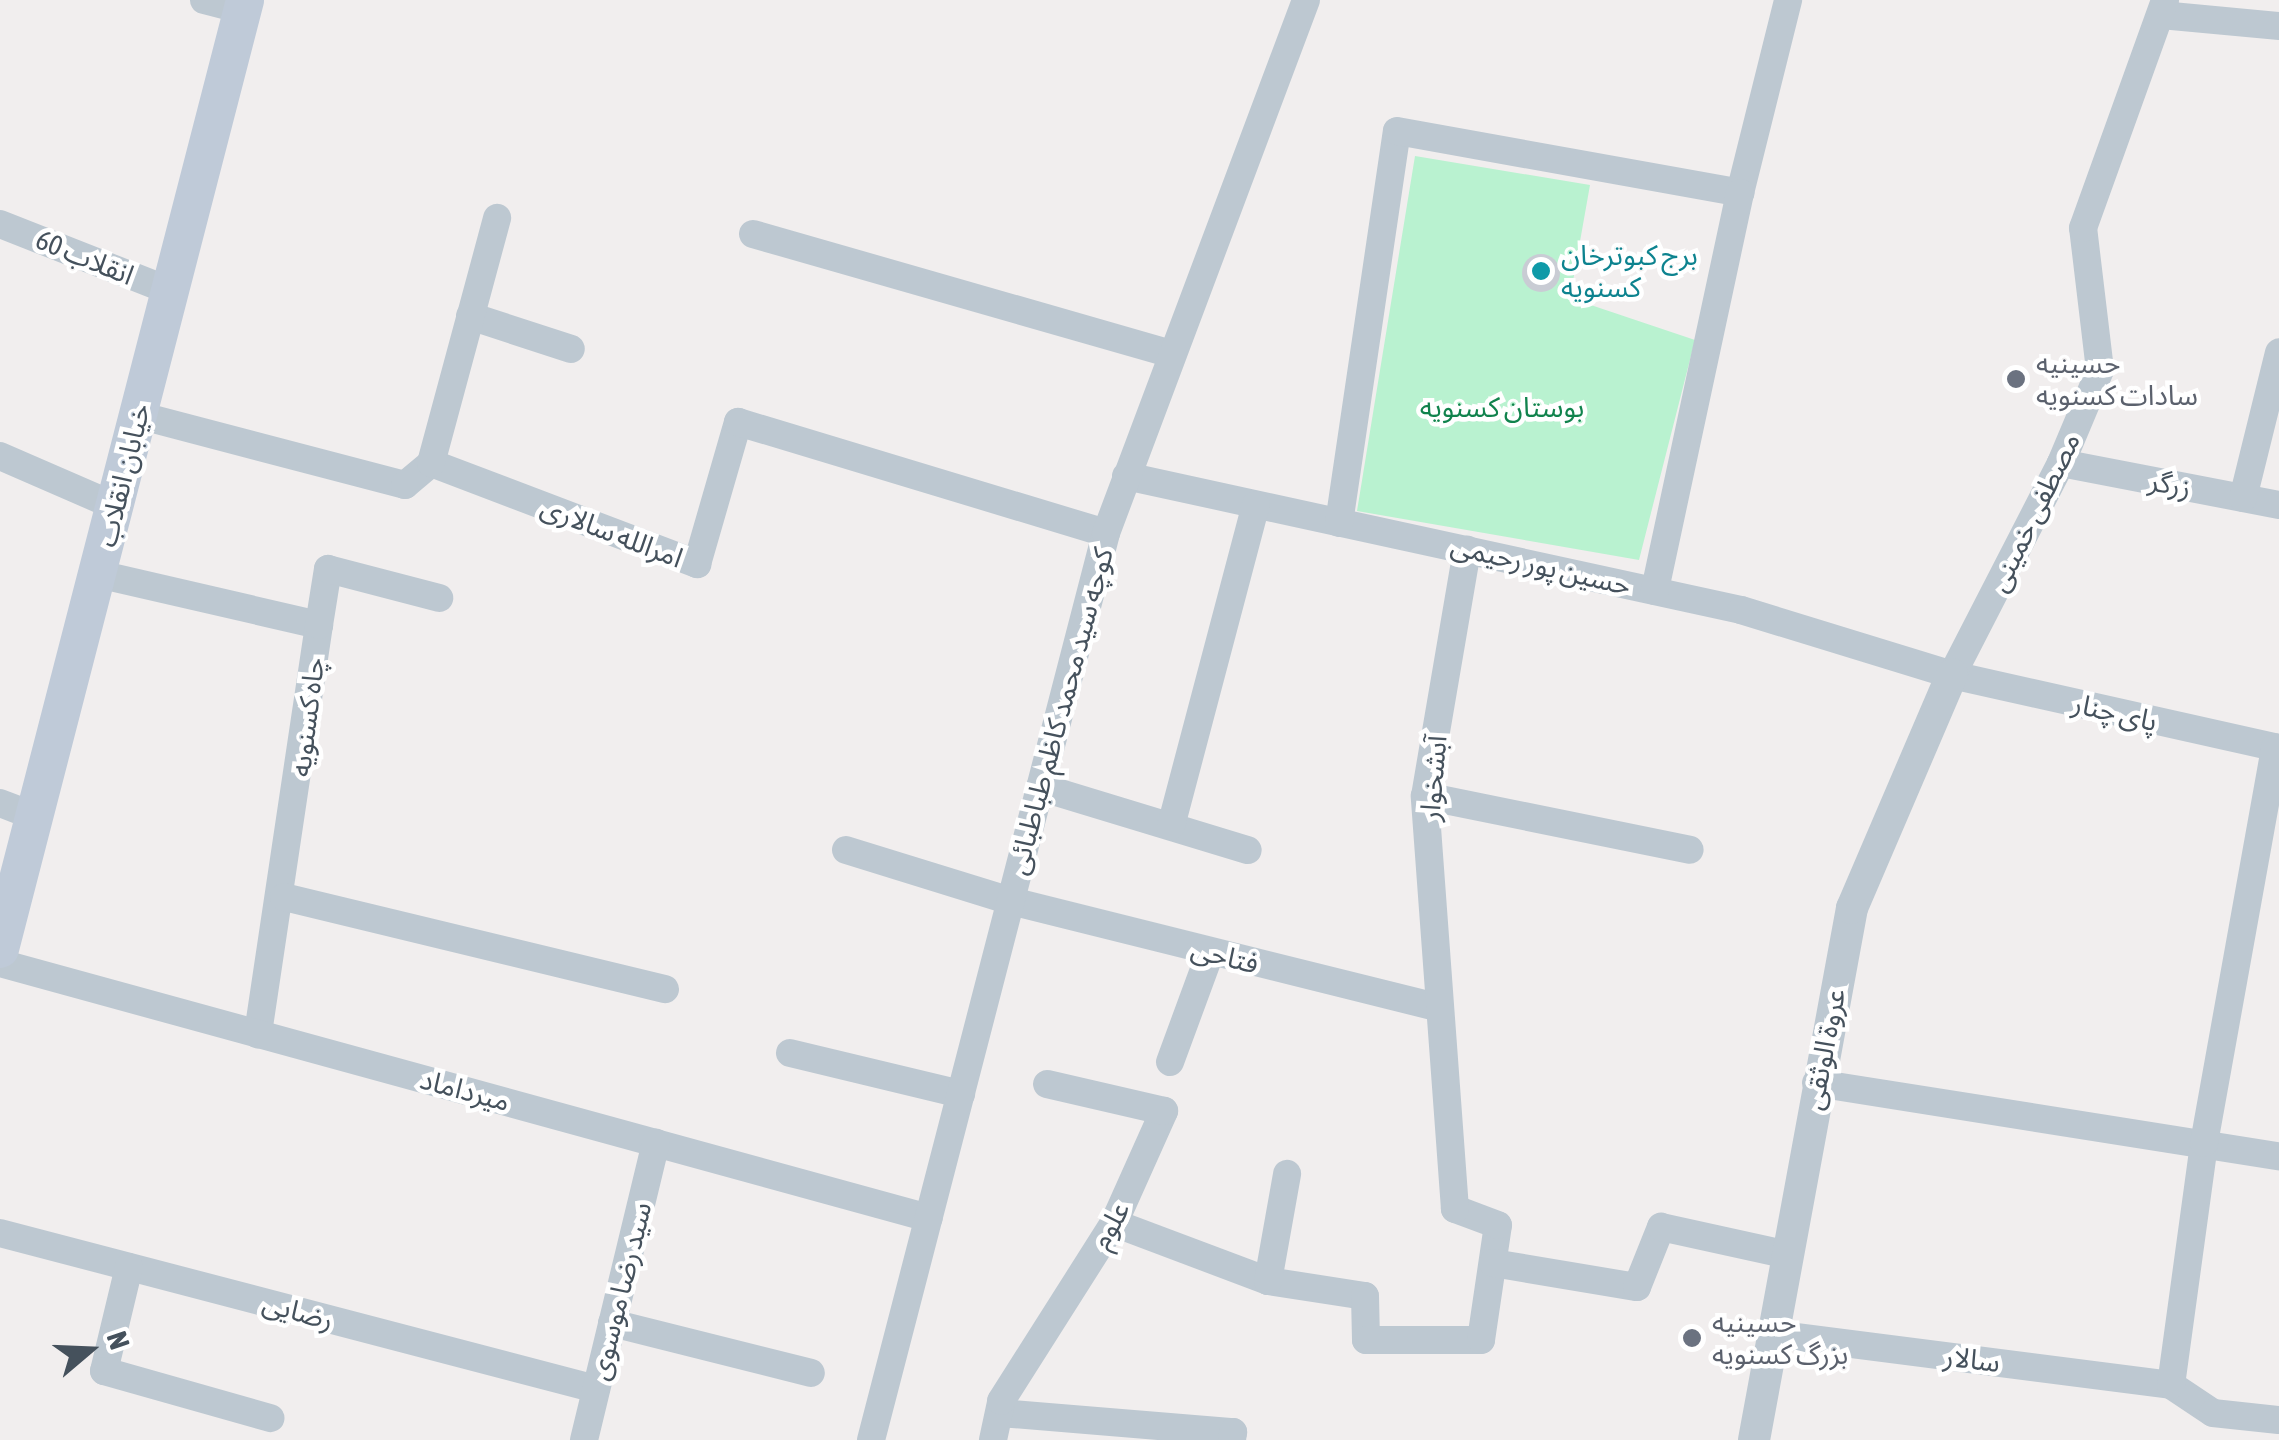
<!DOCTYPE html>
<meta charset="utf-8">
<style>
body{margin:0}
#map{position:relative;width:2279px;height:1440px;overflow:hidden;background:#f1eeee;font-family:"Asap Condensed","Noto Sans Arabic",sans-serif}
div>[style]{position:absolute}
.green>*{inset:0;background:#b9f2d0}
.building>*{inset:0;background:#c9ccd4}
.round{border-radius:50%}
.minor>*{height:28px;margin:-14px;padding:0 14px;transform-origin:14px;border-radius:14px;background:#bdc8d1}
.tertiary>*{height:32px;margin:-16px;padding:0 16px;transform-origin:16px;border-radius:16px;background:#bdc8d1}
.secondary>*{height:38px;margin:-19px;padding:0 19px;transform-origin:19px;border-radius:19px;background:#bfcad8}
.dots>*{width:28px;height:28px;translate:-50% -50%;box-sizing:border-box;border:5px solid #fff;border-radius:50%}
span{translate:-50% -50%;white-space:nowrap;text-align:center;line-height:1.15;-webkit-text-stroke:9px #fff;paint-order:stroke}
.culture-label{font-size:28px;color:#0d838f}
.left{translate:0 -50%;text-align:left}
.street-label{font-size:28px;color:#45515c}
.worship-label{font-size:28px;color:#5b616d}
.park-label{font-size:28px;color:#11834d}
.north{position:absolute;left:40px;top:1300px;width:100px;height:100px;-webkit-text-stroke:8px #fff;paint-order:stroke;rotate:71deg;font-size:28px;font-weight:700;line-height:40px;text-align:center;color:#45515c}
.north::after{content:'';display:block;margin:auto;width:35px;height:45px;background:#45515c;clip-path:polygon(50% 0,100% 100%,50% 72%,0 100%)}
</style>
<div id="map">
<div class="green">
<i style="clip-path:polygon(1415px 156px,1590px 185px,1570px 298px,1695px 340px,1639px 560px,1357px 511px)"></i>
</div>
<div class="building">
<i class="round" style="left:1522px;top:254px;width:38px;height:38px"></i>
</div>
<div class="minor">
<i style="left:204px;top:0;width:40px;rotate:14.4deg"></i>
<i style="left:2161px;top:15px;width:119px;rotate:5.3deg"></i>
<i style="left:1740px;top:193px;width:199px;rotate:-76deg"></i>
<i style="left:0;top:224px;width:183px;rotate:21.5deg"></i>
<i style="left:753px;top:234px;width:435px;rotate:16deg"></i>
<i style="left:470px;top:316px;width:106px;rotate:18.1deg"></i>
<i style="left:138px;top:415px;width:276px;rotate:14.7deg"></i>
<i style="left:405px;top:485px;width:34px;rotate:-40deg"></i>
<i style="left:431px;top:463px;width:285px;rotate:20.8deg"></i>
<i style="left:697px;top:564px;width:148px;rotate:-73.9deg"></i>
<i style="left:738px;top:422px;width:384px;rotate:16.8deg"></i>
<i style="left:0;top:456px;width:125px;rotate:23.5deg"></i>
<i style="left:431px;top:463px;width:254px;rotate:-74.9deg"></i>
<i style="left:2061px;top:463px;width:222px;rotate:10.9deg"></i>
<i style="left:1126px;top:476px;width:629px;rotate:12.29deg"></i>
<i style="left:1741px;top:610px;width:221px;rotate:17.1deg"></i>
<i style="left:1952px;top:675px;width:335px;rotate:12.6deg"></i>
<i style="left:2243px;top:498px;width:150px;rotate:-76.1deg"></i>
<i style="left:1339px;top:523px;width:396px;rotate:-81.6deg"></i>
<i style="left:1397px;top:131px;width:349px;rotate:10.2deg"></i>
<i style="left:1740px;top:193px;width:407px;rotate:102.1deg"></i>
<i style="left:98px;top:574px;width:227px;rotate:13deg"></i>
<i style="left:319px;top:625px;width:414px;rotate:98.5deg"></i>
<i style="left:319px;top:625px;width:57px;rotate:-80.9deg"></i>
<i style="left:328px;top:569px;width:115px;rotate:14.6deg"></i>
<i style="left:1952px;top:675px;width:238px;rotate:-62.8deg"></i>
<i style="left:2061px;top:463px;width:101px;rotate:-67.2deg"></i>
<i style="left:2100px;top:370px;width:143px;rotate:-96.8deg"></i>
<i style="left:2083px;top:228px;width:242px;rotate:-70.2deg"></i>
<i style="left:1040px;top:787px;width:217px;rotate:16.9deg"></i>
<i style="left:1425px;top:796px;width:270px;rotate:11.5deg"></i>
<i style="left:0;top:803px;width:36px;rotate:21deg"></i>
<i style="left:1171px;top:826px;width:332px;rotate:-75.2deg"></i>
<i style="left:846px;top:850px;width:173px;rotate:17.2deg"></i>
<i style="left:1011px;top:901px;width:442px;rotate:14deg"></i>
<i style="left:284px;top:897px;width:392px;rotate:13.6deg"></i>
<i style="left:0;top:963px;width:963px;rotate:15.35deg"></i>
<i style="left:790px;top:1053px;width:176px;rotate:13.5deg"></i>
<i style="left:1170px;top:1062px;width:116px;rotate:-69.8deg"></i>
<i style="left:1816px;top:1083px;width:469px;rotate:9deg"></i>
<i style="left:1114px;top:1223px;width:165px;rotate:20.6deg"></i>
<i style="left:1268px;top:1281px;width:98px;rotate:8.8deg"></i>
<i style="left:1365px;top:1296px;width:44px;rotate:88.7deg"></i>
<i style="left:1366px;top:1340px;width:115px"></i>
<i style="left:1481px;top:1340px;width:116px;rotate:-81.6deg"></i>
<i style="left:1498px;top:1225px;width:46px;rotate:-159.6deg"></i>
<i style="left:1455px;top:1209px;width:414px;rotate:-94.2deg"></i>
<i style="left:1425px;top:796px;width:250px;rotate:-80.3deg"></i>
<i style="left:0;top:1233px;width:616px;rotate:14.67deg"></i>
<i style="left:1493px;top:1263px;width:146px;rotate:9.5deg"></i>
<i style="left:1637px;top:1287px;width:65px;rotate:-68.2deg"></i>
<i style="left:1661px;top:1227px;width:130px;rotate:12.4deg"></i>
<i style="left:129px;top:1267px;width:107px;rotate:103.5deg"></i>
<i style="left:104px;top:1371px;width:173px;rotate:15.8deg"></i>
<i style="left:1268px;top:1281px;width:109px;rotate:-79.9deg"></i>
<i style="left:612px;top:1323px;width:205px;rotate:14.1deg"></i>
<i style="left:1774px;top:1334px;width:400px;rotate:7.3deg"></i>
<i style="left:2171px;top:1385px;width:50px;rotate:33.7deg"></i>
<i style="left:2213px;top:1413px;width:66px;rotate:6.1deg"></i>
<i style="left:2171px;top:1385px;width:244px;rotate:-82.2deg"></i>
<i style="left:2204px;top:1143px;width:402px;rotate:-79.8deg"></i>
<i style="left:1000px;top:1413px;width:234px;rotate:4.7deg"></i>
<i style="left:1233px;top:1432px;width:8px;rotate:97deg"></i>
<i style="left:584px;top:1440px;width:306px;rotate:-76.4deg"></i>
<i style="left:871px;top:1440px;width:937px;rotate:-75.47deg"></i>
<i style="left:1106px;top:533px;width:569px;rotate:-69.43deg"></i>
<i style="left:993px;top:1440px;width:40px;rotate:-78deg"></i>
<i style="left:1001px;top:1401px;width:211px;rotate:-57.6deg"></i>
<i style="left:1114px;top:1223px;width:123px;rotate:-65.9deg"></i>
<i style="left:1164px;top:1111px;width:120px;rotate:-167deg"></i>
</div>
<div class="tertiary">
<i style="left:1754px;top:1440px;width:541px;rotate:-79.56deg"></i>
<i style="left:1852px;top:908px;width:254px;rotate:-66.8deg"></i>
</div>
<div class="secondary">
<i style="left:0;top:949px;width:980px;rotate:-75.52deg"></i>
</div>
<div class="dots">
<i style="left:1541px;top:271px;background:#0f9aa8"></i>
<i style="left:2016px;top:379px;background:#6b7280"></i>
<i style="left:1692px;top:1338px;background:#6b7280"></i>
</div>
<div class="culture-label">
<span class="left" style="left:1561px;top:271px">برج کبوترخان<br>کسنویه</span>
</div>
<div class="street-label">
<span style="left:85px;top:257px;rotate:22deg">انقلاب 60</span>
<span style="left:123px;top:475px;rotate:-76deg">خیابان انقلاب</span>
<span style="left:2170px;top:484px;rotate:11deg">زرگر</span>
<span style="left:2034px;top:512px;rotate:-64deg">مصطفی خمینی</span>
<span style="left:612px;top:532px;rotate:21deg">امرالله سالاری</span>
<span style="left:1541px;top:565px;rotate:13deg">حسین پور رحیمی</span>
<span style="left:1060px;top:711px;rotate:-75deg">کوچه سید محمد کاظم طباطبائی</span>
<span style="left:2115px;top:712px;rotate:13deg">پای چنار</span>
<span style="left:307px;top:717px;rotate:-83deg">چاه کسنویه</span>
<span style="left:1433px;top:778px;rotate:-85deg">آبشخوار</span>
<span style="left:1225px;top:956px;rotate:14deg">فتاحی</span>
<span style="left:1824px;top:1049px;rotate:-79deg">عروة الوثقی</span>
<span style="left:465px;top:1090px;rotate:15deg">میرداماد</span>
<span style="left:1110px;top:1225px;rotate:-61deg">علوم</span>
<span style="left:620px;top:1291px;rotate:-76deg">سید رضا موسوی</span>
<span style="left:298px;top:1311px;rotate:15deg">رضایی</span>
<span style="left:1972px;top:1359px;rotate:7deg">سالار</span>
</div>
<div class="worship-label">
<span class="left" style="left:2036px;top:379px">حسینیه<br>سادات کسنویه</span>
<span class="left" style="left:1712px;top:1338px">حسینیه<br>بزرگ کسنویه</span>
</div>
<div class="park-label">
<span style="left:1502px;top:407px">بوستان کسنویه</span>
</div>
<div class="north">N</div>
</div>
